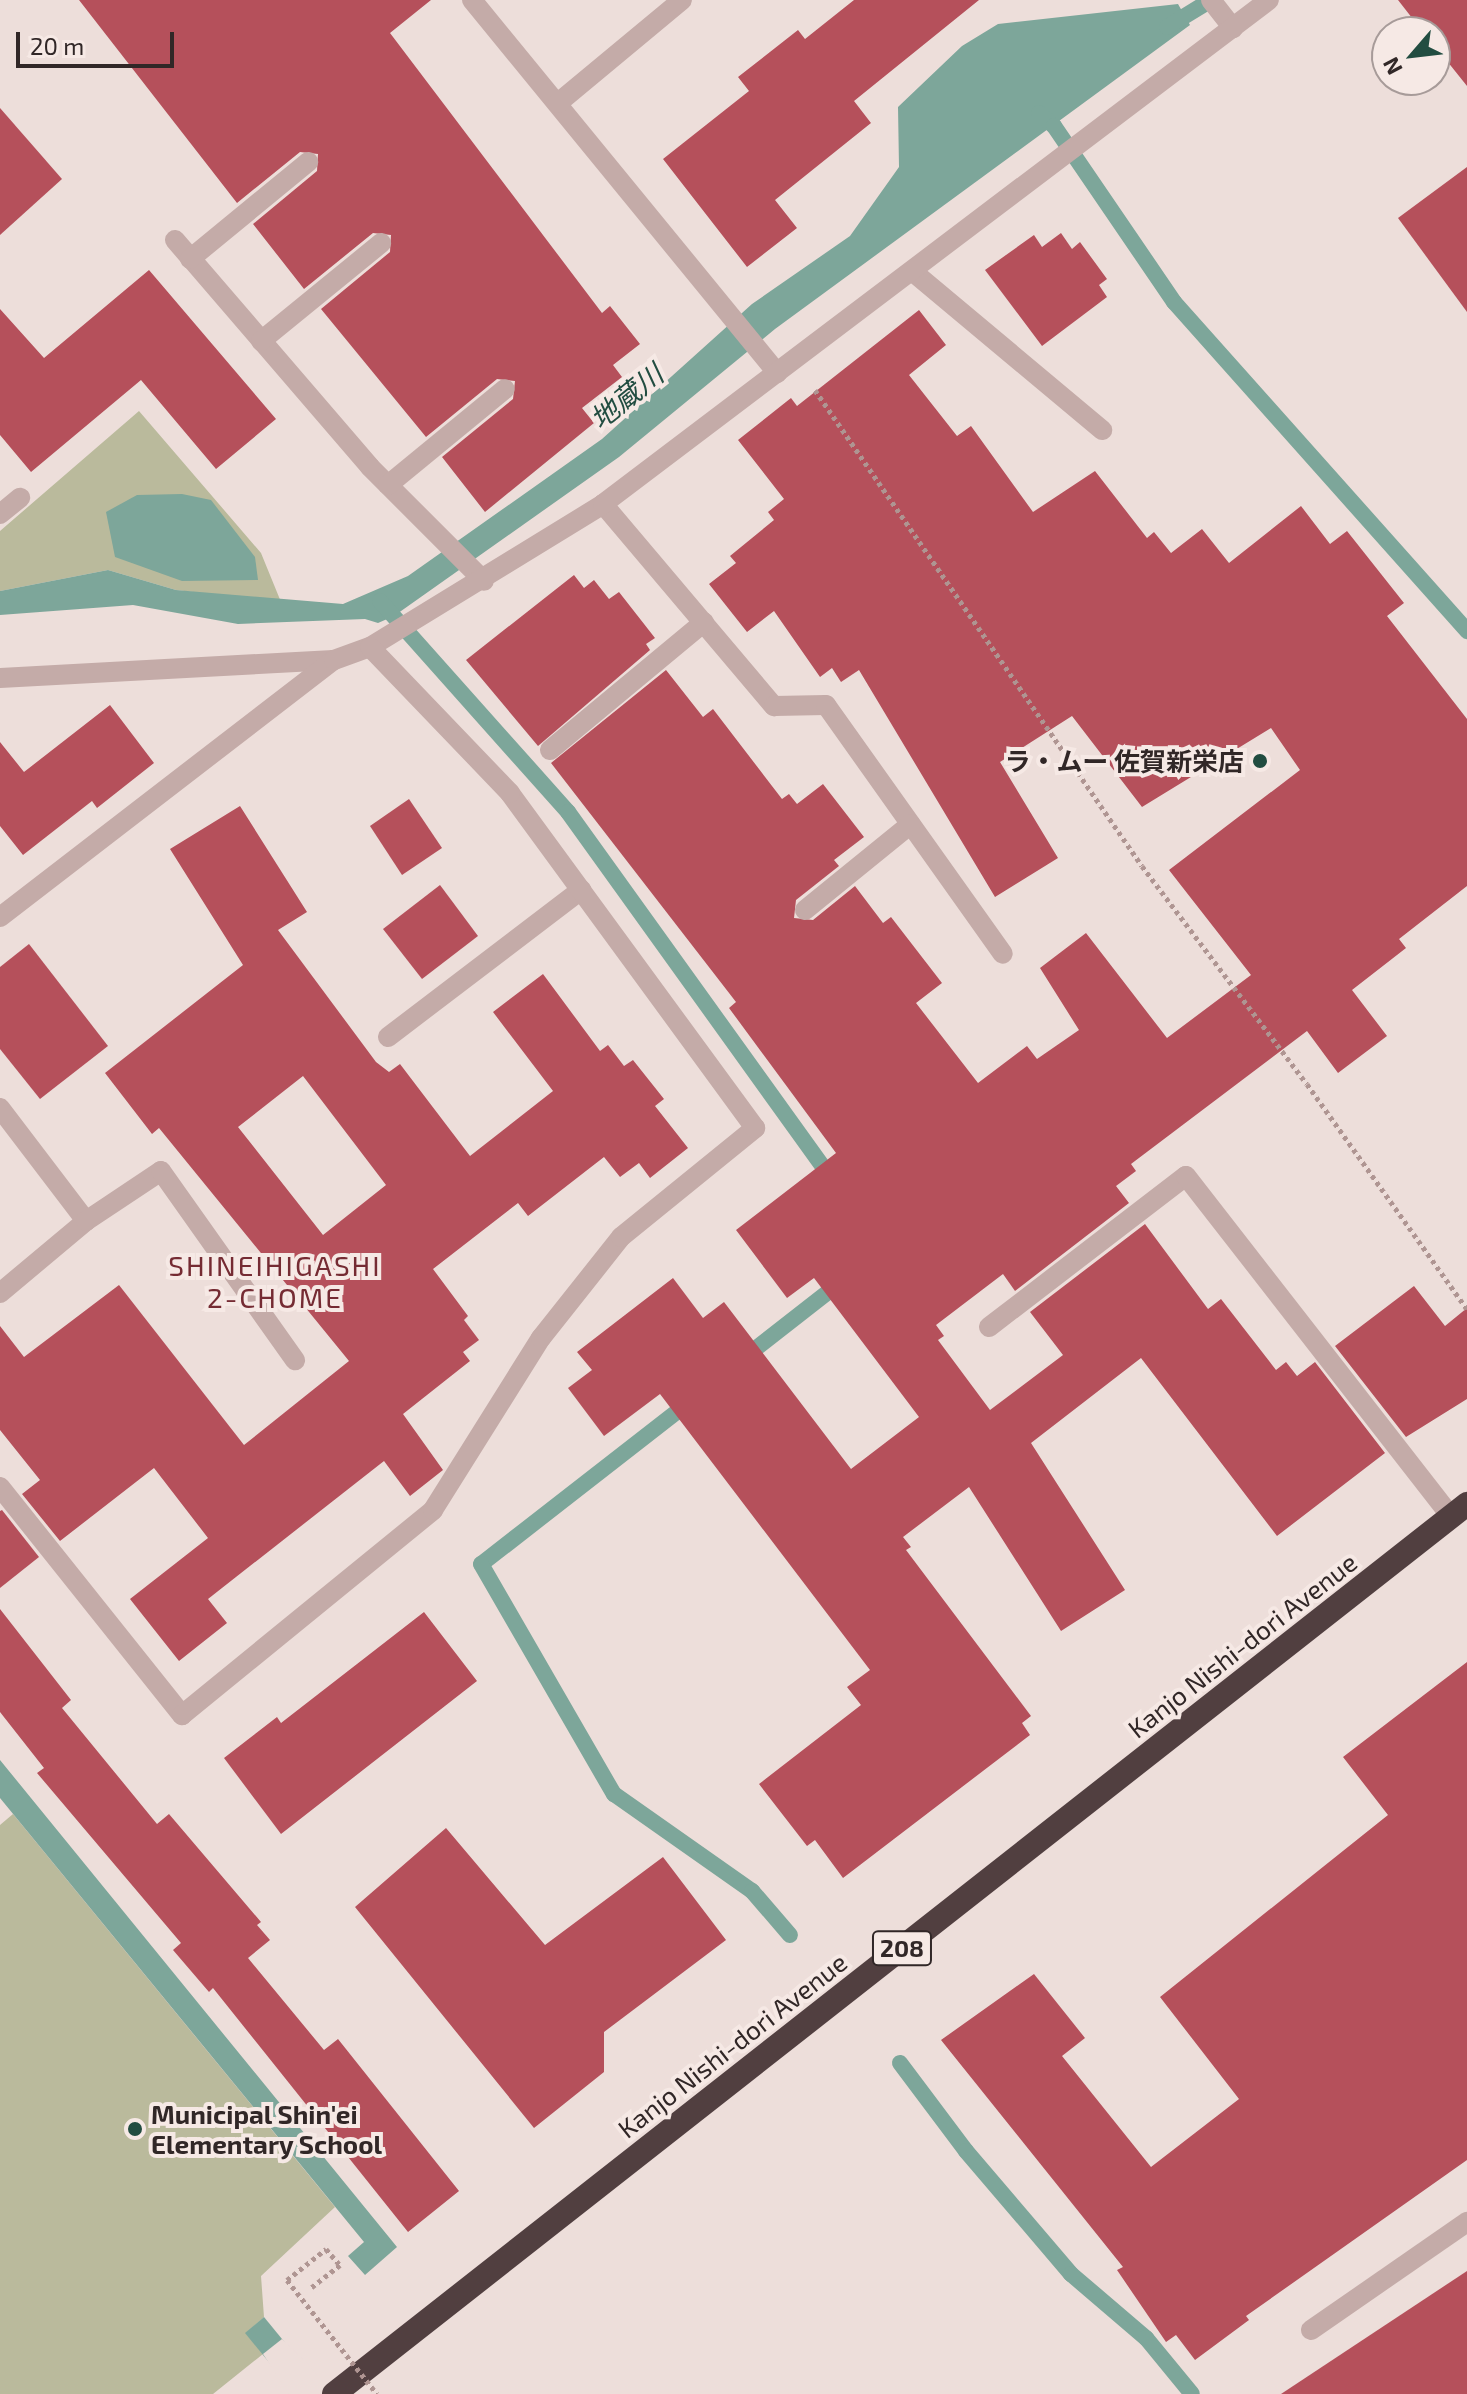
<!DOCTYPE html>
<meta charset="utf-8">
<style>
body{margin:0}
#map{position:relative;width:1467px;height:2394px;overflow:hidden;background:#eddeda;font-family:"Exo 2","Noto Sans JP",sans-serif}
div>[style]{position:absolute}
.green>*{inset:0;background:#baba9c}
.water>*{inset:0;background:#7da69a}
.pier>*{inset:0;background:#eddeda}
.stream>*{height:16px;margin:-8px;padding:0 8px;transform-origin:8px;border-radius:8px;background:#7da69a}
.building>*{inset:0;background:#b5505b}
.path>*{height:5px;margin-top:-2.5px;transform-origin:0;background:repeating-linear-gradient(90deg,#af9592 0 4px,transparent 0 8px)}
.minor>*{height:20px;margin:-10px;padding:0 10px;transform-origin:10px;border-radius:10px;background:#c4aba8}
.highway>*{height:24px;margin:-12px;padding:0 12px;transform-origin:12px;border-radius:12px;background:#513f40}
.path-bridge>*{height:5px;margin-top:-2.5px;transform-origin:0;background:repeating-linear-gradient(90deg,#af9592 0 4px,transparent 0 8px)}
.dots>*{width:22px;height:22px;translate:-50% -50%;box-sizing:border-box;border:4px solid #f6e9e5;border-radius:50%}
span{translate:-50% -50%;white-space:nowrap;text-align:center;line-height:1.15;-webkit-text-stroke:8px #f6e9e5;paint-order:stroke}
.shield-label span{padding:2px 6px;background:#f6e9e5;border:2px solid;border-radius:6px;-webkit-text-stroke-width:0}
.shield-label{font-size:24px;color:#312727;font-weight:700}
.poi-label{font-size:26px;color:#312727;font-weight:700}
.right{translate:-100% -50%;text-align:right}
.left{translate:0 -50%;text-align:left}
.street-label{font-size:26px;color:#312727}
.water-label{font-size:28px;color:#224d41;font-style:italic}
.neighbourhood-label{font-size:28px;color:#752b33;letter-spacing:2px}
.north{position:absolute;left:1371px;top:16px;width:80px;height:80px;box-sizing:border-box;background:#f6e9e5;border:2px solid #a79b99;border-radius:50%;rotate:242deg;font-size:22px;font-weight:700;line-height:32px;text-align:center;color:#312727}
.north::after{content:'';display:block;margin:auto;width:28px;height:36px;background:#224d41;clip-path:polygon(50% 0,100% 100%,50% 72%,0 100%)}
.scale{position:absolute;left:16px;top:32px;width:158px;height:36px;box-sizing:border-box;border:4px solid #312727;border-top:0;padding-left:10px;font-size:24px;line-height:28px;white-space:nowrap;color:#312727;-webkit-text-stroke:6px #f6e9e5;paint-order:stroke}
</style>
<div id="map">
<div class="green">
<i style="clip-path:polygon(139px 411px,261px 553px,281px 602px,176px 590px,108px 570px,0 591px,0 531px)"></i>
<i style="clip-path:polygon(13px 1814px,335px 2207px,261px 2276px,264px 2317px,246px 2333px,263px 2354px,213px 2394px,0 2394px,0 1825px)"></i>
</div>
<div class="water">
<i style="clip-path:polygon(1178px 4px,1190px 25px,775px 329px,619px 457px,394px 616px,378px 623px,365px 619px,238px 624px,133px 605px,0 615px,0 591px,108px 570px,176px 590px,343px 604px,408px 576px,602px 439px,752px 304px,850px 236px,899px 167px,898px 107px,962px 46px,998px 24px)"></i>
<i style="clip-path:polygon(182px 494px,211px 500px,255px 557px,258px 580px,182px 581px,115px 557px,106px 512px,137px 495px)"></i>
<i style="clip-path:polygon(0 1760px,397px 2247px,365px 2275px,348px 2256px,364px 2242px,0 1798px)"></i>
<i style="clip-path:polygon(264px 2317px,327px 2394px,295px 2394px,245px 2333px)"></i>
</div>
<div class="pier">
<i style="clip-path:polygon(282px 2339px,309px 2365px,331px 2394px,289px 2394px,263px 2354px)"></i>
</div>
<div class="stream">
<i style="left:1167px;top:27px;width:52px;rotate:-31.5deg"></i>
<i style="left:1039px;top:113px;width:20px;rotate:41deg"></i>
<i style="left:1054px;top:126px;width:213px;rotate:55.7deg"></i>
<i style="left:1174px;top:302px;width:441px;rotate:48.3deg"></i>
<i style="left:380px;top:601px;width:283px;rotate:48.3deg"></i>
<i style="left:568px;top:812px;width:454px;rotate:54.3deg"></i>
<i style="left:741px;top:1360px;width:128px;rotate:-38deg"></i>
<i style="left:692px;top:1400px;width:267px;rotate:142.1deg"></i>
<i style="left:481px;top:1564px;width:266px;rotate:60deg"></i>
<i style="left:614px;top:1794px;width:169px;rotate:35.1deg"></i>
<i style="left:752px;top:1891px;width:58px;rotate:49.2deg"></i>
<i style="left:900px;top:2063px;width:110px;rotate:53.1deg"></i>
<i style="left:966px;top:2151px;width:162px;rotate:49.5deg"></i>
<i style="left:1071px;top:2274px;width:99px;rotate:40.5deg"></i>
<i style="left:1146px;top:2338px;width:72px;rotate:50.6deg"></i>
</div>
<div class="building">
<i style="clip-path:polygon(79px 0,431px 0,390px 33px,602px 313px,610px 306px,640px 344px,613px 365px,622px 377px,582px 408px,594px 423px,485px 512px,442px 457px,513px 399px,515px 381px,497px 379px,426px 437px,321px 309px,390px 252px,391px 235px,373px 233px,304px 289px,253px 224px,317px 171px,318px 154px,300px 152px,237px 203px)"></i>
<i style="clip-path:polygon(854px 0,979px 0,854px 101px,871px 123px,775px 200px,797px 228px,747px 267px,663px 159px,749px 91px,738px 77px,798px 30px,805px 39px)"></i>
<i style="clip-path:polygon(1398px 0,1467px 0,1467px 86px,1435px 46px,1435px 32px,1423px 32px)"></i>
<i style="clip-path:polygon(0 108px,62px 179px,0 235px)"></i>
<i style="clip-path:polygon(1467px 167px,1467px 312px,1398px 218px)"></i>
<i style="clip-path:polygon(1061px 233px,1072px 249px,1080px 242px,1107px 279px,1099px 285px,1107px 297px,1042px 346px,985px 270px,1034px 235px,1042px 247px)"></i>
<i style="clip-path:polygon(149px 270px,276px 419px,216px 469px,141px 380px,31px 472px,0 435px,0 309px,44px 358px)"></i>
<i style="clip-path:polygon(919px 310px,946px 345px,909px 375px,957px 436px,971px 426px,1033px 512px,1095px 471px,1147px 538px,1154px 532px,1171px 553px,1202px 529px,1229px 563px,1301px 506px,1330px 544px,1347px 531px,1404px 603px,1387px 616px,1467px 719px,1467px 886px,1399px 939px,1406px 948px,1352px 990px,1387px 1036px,1338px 1073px,1307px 1031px,1131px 1164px,1136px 1171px,1116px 1186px,1129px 1203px,1015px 1291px,1003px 1274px,936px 1325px,944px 1336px,938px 1340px,990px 1410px,1063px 1355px,1030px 1312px,1145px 1224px,1208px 1309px,1221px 1299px,1276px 1370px,1286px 1362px,1297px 1376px,1315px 1362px,1385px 1453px,1277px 1536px,1141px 1358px,1031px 1443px,1125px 1590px,1061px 1631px,969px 1487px,903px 1537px,911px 1547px,906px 1550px,1031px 1716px,1022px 1723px,1030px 1735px,843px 1878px,815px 1840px,807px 1846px,759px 1784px,861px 1705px,847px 1687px,870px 1670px,660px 1394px,604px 1436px,568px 1388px,592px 1370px,577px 1352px,673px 1278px,703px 1318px,724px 1302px,851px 1469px,919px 1417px,814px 1278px,787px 1298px,736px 1230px,836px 1153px,729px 1008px,736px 1002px,551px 763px,666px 670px,703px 717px,713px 709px,782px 799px,789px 794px,797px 804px,823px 784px,864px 837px,834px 860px,839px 866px,796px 900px,794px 918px,813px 920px,855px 886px,883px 923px,891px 917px,942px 983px,916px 1003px,978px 1083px,1027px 1046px,1037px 1059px,1079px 1030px,1040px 968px,1086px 933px,1167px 1038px,1251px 975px,1169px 870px,1300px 770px,1271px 728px,1142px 807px,1072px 716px,1000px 762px,1058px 858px,995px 897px,859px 670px,841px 682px,832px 668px,820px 677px,774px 611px,747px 632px,709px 584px,736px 563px,730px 556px,774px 520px,768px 512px,784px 499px,738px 440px,791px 398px,797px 406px)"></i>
<i style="clip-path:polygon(574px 575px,584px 588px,594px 580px,609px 599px,619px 592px,655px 638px,646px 644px,650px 650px,538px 746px,466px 660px)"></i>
<i style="clip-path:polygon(110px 705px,154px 763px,97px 808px,92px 801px,23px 855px,0 826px,0 742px,24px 772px)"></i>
<i style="clip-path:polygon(409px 799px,442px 848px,402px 875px,370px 826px)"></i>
<i style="clip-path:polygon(evenodd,240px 806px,307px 912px,278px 930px,376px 1062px,389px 1072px,400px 1064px,470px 1156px,553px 1091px,493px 1012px,543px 974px,600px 1051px,608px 1045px,624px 1066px,633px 1060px,664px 1099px,655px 1106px,688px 1148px,650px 1178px,639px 1163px,620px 1177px,604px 1157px,528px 1216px,518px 1203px,433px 1269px,468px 1316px,464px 1320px,479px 1340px,463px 1352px,470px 1361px,403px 1414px,443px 1470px,410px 1496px,384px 1461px,208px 1599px,227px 1623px,179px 1661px,130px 1599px,208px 1538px,154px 1468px,60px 1541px,22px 1494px,40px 1480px,0 1430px,0 1326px,24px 1357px,119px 1285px,244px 1445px,349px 1361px,159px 1128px,152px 1134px,105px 1073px,243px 965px,170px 849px,240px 806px,303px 1076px,386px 1185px,323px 1235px,238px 1127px,303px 1076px)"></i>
<i style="clip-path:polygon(440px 885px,478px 936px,422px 979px,383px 929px)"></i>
<i style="clip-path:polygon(29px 944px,108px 1046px,40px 1099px,0 1049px,0 967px)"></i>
<i style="clip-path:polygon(1414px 1286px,1445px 1326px,1467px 1308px,1467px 1399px,1406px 1437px,1335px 1346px)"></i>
<i style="clip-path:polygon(2px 1510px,39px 1557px,0 1588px,0 1511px)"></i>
<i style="clip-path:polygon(0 1609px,71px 1700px,62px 1708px,157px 1824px,169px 1814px,261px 1922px,257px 1925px,270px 1940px,248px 1958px,324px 2050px,338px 2039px,459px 2191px,408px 2232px,213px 1988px,209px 1992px,173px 1950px,181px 1943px,37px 1773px,44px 1768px,0 1712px)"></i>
<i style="clip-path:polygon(424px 1612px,477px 1681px,281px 1834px,224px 1758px,277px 1717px,281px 1723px)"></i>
<i style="clip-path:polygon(1467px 1662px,1467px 2160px,1246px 2316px,1249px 2320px,1195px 2360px,1176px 2335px,1166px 2342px,1117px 2270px,1123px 2267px,941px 2040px,1034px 1974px,1085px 2038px,1062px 2056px,1151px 2167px,1239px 2099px,1160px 1997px,1388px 1815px,1343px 1757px)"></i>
<i style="clip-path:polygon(446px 1828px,545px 1945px,663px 1857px,726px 1940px,604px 2032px,604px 2072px,534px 2128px,355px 1907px)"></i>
<i style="clip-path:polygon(1467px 2271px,1467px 2394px,1281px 2394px)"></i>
</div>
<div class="path">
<i style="left:815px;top:390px;width:577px;rotate:55.51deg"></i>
<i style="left:1142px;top:866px;width:273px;rotate:52.9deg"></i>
<i style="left:1307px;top:1084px;width:276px;rotate:54.6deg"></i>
<i style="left:287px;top:2280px;width:50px;rotate:-38.5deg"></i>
<i style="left:326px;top:2249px;width:21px;rotate:49deg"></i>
<i style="left:340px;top:2265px;width:36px;rotate:142deg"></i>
</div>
<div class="minor">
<i style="left:472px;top:0;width:482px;rotate:50.7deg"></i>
<i style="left:1211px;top:0;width:36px;rotate:52deg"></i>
<i style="left:558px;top:103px;width:161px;rotate:-39.7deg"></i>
<i style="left:175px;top:240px;width:299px;rotate:49.3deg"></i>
<i style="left:370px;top:467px;width:161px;rotate:45deg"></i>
<i style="left:190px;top:259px;width:153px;rotate:-39.4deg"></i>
<i style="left:912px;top:271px;width:248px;rotate:39.9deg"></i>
<i style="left:261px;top:341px;width:155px;rotate:-39.2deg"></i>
<i style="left:388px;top:485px;width:151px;rotate:-39.4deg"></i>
<i style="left:603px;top:504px;width:265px;rotate:49.8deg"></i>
<i style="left:774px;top:706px;width:52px;rotate:-1.1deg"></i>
<i style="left:826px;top:705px;width:305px;rotate:54.6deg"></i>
<i style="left:0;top:514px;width:26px;rotate:-39deg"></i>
<i style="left:0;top:678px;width:334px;rotate:-3.1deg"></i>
<i style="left:550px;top:750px;width:200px;rotate:-39.7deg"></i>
<i style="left:805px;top:910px;width:136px;rotate:-39.1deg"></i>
<i style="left:0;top:917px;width:421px;rotate:-37.6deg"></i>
<i style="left:334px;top:660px;width:38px;rotate:-20deg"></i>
<i style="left:370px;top:647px;width:273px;rotate:-31.5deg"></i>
<i style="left:603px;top:504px;width:835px;rotate:-37.12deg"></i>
<i style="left:388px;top:1037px;width:243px;rotate:-37.3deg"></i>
<i style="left:0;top:1108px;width:142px;rotate:52.7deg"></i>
<i style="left:0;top:1293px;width:112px;rotate:-39.9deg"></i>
<i style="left:86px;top:1221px;width:90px;rotate:-33.7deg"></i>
<i style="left:161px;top:1171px;width:232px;rotate:54.7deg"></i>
<i style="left:989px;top:1327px;width:248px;rotate:-37.5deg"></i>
<i style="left:1186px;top:1176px;width:431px;rotate:52.1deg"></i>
<i style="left:0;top:1487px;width:292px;rotate:51.4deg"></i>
<i style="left:182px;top:1715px;width:324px;rotate:-39.2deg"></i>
<i style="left:433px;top:1510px;width:203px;rotate:-57.9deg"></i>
<i style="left:541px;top:1338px;width:129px;rotate:-51.6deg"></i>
<i style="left:621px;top:1237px;width:173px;rotate:-39.1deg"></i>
<i style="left:755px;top:1128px;width:415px;rotate:-126.2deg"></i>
<i style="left:510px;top:793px;width:202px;rotate:-133.8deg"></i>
<i style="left:1311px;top:2330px;width:190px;rotate:-34.7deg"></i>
</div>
<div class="highway">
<i style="left:334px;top:2394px;width:1441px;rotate:-38.15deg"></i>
</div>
<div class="path-bridge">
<i style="left:287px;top:2280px;width:145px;rotate:51.7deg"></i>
</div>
<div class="dots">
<i style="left:1260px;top:761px;background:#224d41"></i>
<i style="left:135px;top:2129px;background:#224d41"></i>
</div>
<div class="shield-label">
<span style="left:902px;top:1948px">208</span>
</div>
<div class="poi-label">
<span class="right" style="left:1244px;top:761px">ラ・ムー 佐賀新栄店</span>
<span class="left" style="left:151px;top:2129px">Municipal Shin'ei<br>Elementary School</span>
</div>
<div class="street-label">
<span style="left:1242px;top:1645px;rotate:-38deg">Kanjo Nishi-dori Avenue</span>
<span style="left:732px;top:2045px;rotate:-38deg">Kanjo Nishi-dori Avenue</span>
</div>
<div class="water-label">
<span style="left:626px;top:396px;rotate:-39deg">地蔵川</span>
</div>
<div class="neighbourhood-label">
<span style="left:275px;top:1281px">SHINEIHIGASHI<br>2-CHOME</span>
</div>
<div class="north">N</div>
<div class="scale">20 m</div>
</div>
